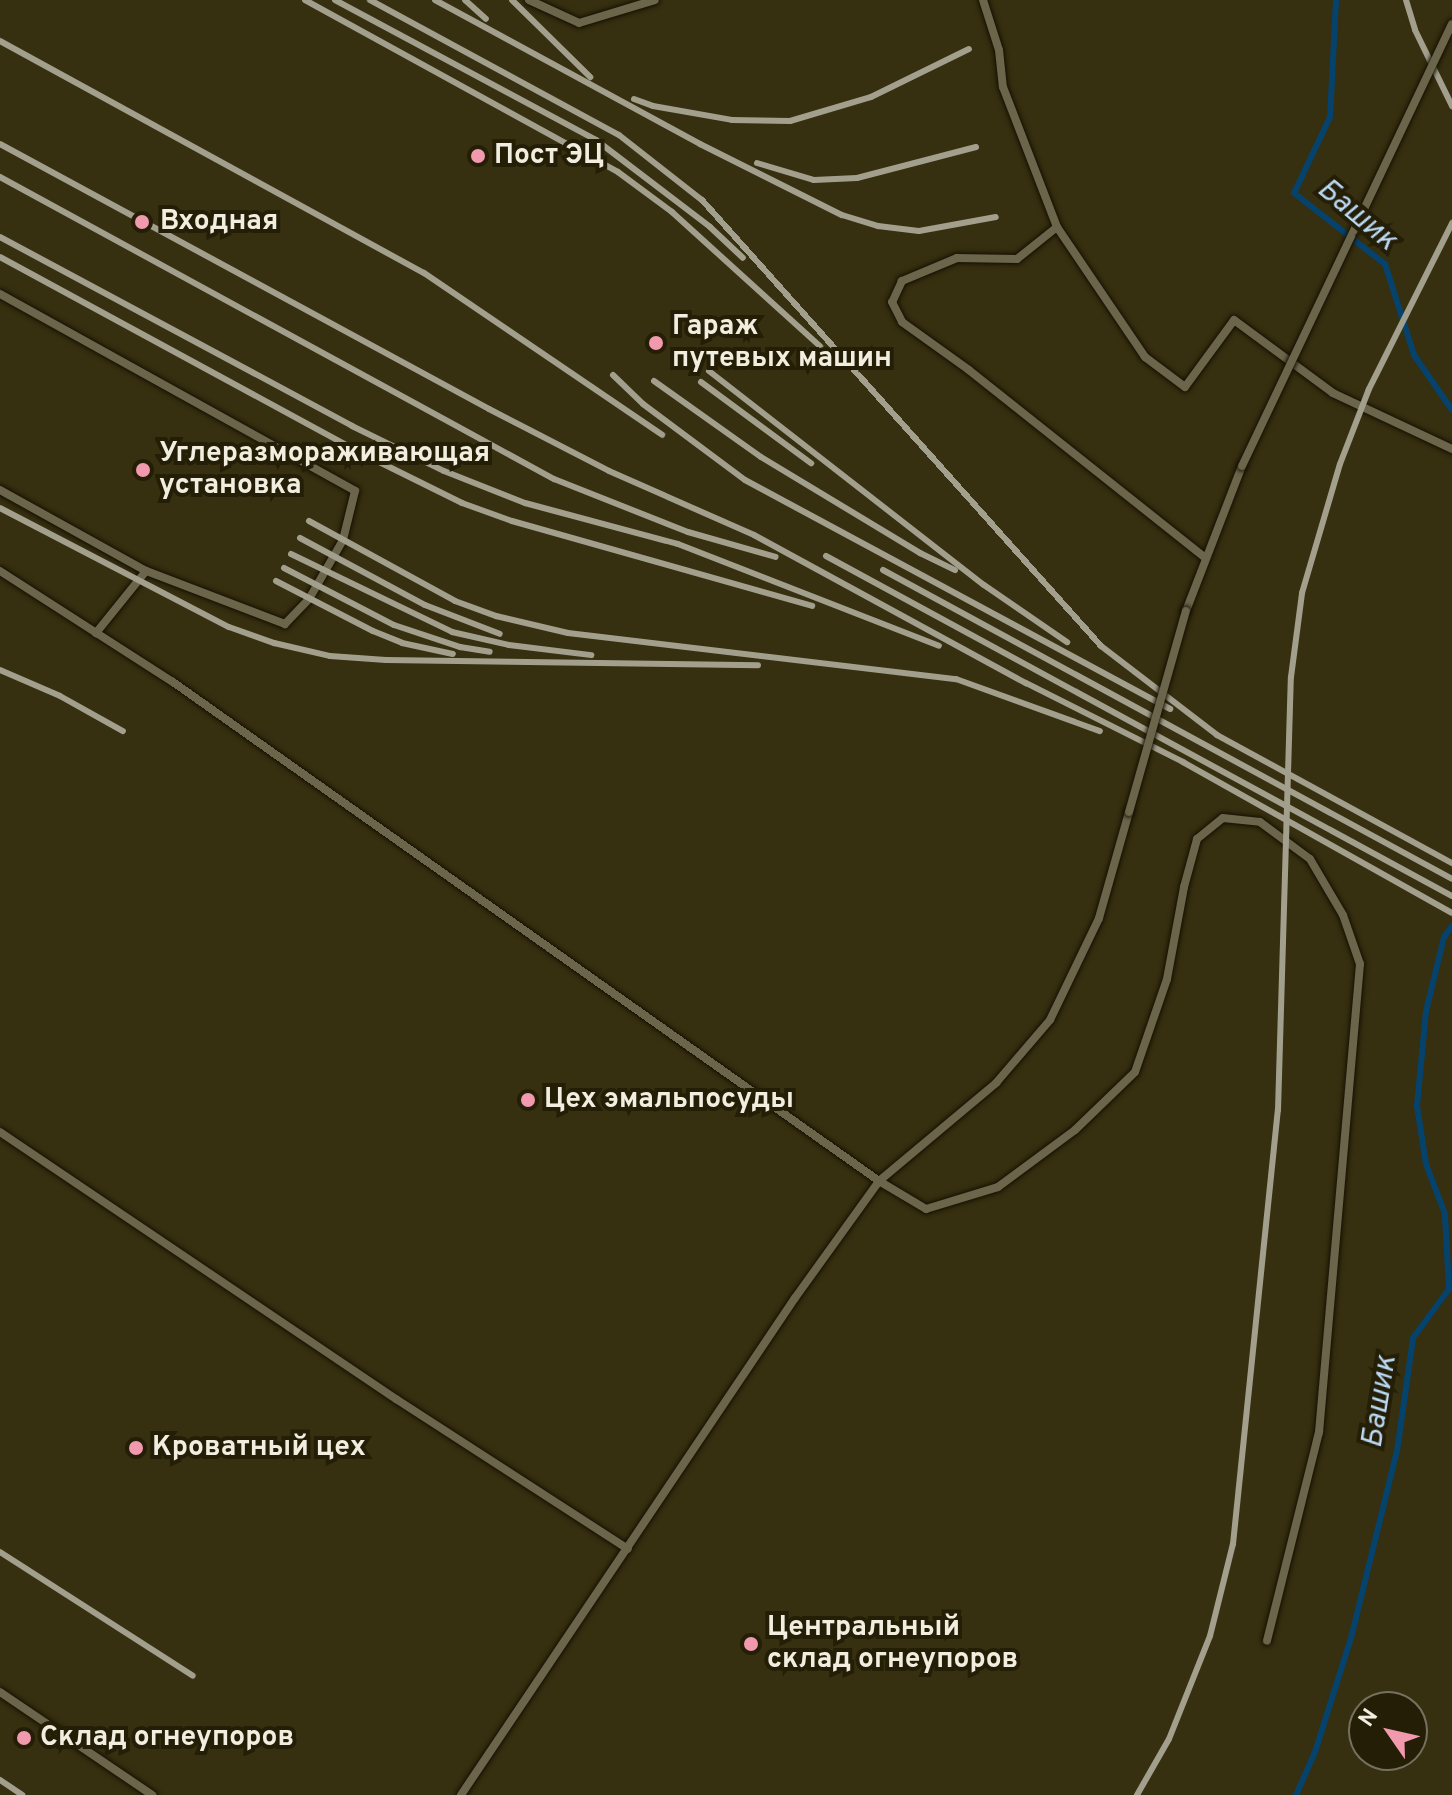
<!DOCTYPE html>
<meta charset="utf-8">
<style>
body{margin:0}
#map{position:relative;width:1452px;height:1795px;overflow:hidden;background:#2d2811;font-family:Overpass,sans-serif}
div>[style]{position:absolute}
.built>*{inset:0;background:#362f10}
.stream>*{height:6px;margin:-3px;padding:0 3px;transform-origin:3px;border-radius:3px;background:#05436d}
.roads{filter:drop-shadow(0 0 2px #161000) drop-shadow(0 0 2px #161000)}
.lane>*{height:8px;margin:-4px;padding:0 4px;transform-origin:4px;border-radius:4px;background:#6b654c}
.rail>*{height:6px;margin:-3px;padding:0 3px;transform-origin:3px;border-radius:3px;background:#a39f8d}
.bridges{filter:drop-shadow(0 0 2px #161000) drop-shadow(0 0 2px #161000)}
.lane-bridge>*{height:8px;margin:-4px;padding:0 4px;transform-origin:4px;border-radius:4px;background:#6b654c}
.dots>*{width:22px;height:22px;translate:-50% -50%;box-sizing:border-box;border:4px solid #241e07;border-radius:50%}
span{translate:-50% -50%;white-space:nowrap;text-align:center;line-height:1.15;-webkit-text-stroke:8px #241e07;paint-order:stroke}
.poi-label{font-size:28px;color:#f1eee0;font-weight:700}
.left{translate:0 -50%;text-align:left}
.water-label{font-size:30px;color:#bbd9f4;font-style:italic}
.north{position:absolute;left:1348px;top:1691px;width:80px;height:80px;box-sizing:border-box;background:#241e07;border:2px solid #76715e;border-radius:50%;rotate:304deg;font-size:22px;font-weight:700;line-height:32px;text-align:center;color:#f1eee0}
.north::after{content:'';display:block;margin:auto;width:28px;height:36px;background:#f29aad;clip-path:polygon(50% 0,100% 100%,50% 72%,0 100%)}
</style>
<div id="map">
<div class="built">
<i style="clip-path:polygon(evenodd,0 0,1452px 0,1452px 1795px,0 1795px,0 0,1364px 1707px,1412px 1707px,1412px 1755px,1364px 1755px,1364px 1707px)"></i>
</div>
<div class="stream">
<i style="left:1336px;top:0;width:117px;rotate:92.9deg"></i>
<i style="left:1330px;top:117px;width:84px;rotate:115.3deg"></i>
<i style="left:1294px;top:193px;width:115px;rotate:38deg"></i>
<i style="left:1385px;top:264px;width:96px;rotate:72.3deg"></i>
<i style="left:1414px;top:355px;width:67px;rotate:55.4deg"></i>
<i style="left:1296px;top:1795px;width:47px;rotate:-66.2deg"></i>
<i style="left:1315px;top:1752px;width:120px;rotate:-72.5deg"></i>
<i style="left:1351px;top:1638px;width:193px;rotate:-76.2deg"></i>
<i style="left:1397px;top:1451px;width:114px;rotate:-81.9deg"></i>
<i style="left:1413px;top:1338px;width:61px;rotate:-53.7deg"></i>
<i style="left:1449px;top:1289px;width:75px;rotate:-93.1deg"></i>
<i style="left:1445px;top:1214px;width:53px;rotate:-110.8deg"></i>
<i style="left:1426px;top:1164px;width:59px;rotate:-98.8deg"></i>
<i style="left:1417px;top:1106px;width:95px;rotate:-84.6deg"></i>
<i style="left:1426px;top:1011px;width:76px;rotate:-76.3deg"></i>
<i style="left:1444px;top:937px;width:14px;rotate:-54deg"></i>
</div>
<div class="roads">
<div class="lane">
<i style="left:529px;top:0;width:55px;rotate:24.7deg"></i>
<i style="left:579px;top:23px;width:79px;rotate:-16.8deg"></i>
<i style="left:983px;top:0;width:52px;rotate:72.3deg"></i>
<i style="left:999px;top:50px;width:37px;rotate:84deg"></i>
<i style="left:1003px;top:87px;width:150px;rotate:68.9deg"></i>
<i style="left:1057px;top:227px;width:51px;rotate:141.3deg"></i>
<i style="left:1017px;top:259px;width:60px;rotate:-179deg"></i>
<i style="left:957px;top:258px;width:60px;rotate:157.3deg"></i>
<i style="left:902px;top:281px;width:23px;rotate:115deg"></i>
<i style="left:892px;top:302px;width:22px;rotate:63deg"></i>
<i style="left:902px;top:322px;width:82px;rotate:35.6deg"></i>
<i style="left:969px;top:370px;width:300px;rotate:38.5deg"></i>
<i style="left:1057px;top:227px;width:157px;rotate:55.9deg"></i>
<i style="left:1145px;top:357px;width:50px;rotate:36.9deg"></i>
<i style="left:1185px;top:387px;width:83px;rotate:-53.8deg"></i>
<i style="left:1234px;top:320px;width:123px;rotate:36.4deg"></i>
<i style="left:1333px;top:393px;width:132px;rotate:25.2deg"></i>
<i style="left:0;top:294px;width:406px;rotate:29deg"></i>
<i style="left:355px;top:491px;width:50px;rotate:103.8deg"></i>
<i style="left:343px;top:540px;width:68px;rotate:120deg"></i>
<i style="left:309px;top:599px;width:35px;rotate:134deg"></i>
<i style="left:285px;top:624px;width:149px;rotate:-159.1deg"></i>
<i style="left:146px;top:571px;width:80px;rotate:128.9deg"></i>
<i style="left:0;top:490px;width:167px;rotate:29deg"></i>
<i style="left:0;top:571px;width:206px;rotate:32.7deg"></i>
<i style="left:173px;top:682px;width:865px;rotate:35.25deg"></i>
<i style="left:879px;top:1181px;width:55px;rotate:30.8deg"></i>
<i style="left:926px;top:1209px;width:75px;rotate:-17deg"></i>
<i style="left:998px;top:1187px;width:96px;rotate:-36.5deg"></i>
<i style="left:1075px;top:1130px;width:83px;rotate:-44deg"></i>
<i style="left:1135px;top:1072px;width:98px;rotate:-71deg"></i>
<i style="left:1167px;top:979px;width:94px;rotate:-79.5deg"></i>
<i style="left:1184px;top:887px;width:50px;rotate:-74.8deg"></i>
<i style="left:1197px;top:839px;width:33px;rotate:-39deg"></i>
<i style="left:1223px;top:818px;width:37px;rotate:6deg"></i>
<i style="left:1260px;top:822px;width:62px;rotate:36.5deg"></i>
<i style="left:1310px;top:859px;width:65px;rotate:59.5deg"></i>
<i style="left:1343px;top:915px;width:52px;rotate:70.9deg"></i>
<i style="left:1360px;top:964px;width:470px;rotate:95deg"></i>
<i style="left:1319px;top:1432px;width:215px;rotate:104deg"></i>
<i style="left:1186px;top:611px;width:155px;rotate:-68.9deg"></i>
<i style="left:0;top:1132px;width:478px;rotate:34deg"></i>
<i style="left:396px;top:1399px;width:276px;rotate:32.9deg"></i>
<i style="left:0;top:1692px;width:184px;rotate:34.1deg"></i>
<i style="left:461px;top:1795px;width:599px;rotate:-56.1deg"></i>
<i style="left:795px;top:1298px;width:144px;rotate:-54.3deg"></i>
<i style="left:879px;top:1181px;width:153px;rotate:-39.9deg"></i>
<i style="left:996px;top:1083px;width:83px;rotate:-49.4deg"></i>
<i style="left:1050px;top:1020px;width:113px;rotate:-64.3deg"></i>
<i style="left:1099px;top:918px;width:110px;rotate:-74.2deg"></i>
</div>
</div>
<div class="rail">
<i style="left:305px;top:0;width:357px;rotate:28.8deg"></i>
<i style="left:618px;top:172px;width:67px;rotate:36.5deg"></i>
<i style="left:672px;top:212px;width:200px;rotate:42.2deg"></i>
<i style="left:335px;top:0;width:296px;rotate:28.2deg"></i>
<i style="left:596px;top:140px;width:143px;rotate:37.3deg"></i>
<i style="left:710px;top:227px;width:45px;rotate:43.2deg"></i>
<i style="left:370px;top:0;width:283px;rotate:28.5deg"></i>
<i style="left:619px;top:135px;width:105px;rotate:38.1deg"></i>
<i style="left:702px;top:200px;width:598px;rotate:48.18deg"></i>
<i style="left:1101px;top:646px;width:146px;rotate:37.5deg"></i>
<i style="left:1217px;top:735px;width:268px;rotate:28.6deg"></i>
<i style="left:435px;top:0;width:302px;rotate:28.5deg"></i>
<i style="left:700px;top:144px;width:159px;rotate:26.6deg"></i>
<i style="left:842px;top:215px;width:38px;rotate:17deg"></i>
<i style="left:878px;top:226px;width:41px;rotate:7deg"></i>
<i style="left:919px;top:231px;width:78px;rotate:-10.3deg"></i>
<i style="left:465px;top:0;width:28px;rotate:42deg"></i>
<i style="left:512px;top:0;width:110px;rotate:44.6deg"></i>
<i style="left:1406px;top:0;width:31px;rotate:73deg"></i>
<i style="left:1415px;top:30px;width:85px;rotate:64deg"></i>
<i style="left:0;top:41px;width:483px;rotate:28.7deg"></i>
<i style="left:424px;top:273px;width:288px;rotate:34.2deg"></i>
<i style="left:634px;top:99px;width:20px;rotate:20deg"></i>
<i style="left:653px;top:106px;width:80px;rotate:10deg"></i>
<i style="left:732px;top:120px;width:58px;rotate:1deg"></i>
<i style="left:790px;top:121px;width:84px;rotate:-16.5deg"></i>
<i style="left:871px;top:97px;width:109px;rotate:-26.1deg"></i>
<i style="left:0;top:144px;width:556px;rotate:28.45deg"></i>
<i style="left:489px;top:409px;width:135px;rotate:27.3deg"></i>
<i style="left:609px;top:471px;width:158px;rotate:23.8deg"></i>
<i style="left:754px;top:535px;width:310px;rotate:28.6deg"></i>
<i style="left:1026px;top:683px;width:176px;rotate:26.7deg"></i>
<i style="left:1183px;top:762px;width:308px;rotate:29.3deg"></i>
<i style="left:757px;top:163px;width:59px;rotate:16.6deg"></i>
<i style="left:814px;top:180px;width:43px;rotate:-2.7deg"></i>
<i style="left:857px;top:178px;width:123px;rotate:-14.6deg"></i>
<i style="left:0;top:177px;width:631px;rotate:28.6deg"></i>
<i style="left:554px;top:479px;width:144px;rotate:21.6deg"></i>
<i style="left:688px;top:532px;width:91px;rotate:15.9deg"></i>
<i style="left:0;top:237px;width:400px;rotate:28.2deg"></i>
<i style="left:352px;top:426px;width:102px;rotate:26.1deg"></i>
<i style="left:444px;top:471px;width:87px;rotate:21.6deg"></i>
<i style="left:525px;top:503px;width:158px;rotate:15deg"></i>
<i style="left:678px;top:544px;width:280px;rotate:21.3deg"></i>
<i style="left:0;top:257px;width:409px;rotate:28.5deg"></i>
<i style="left:359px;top:452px;width:115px;rotate:26.3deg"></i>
<i style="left:462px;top:503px;width:53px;rotate:19.8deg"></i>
<i style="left:512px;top:521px;width:312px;rotate:15.8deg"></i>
<i style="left:709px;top:371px;width:348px;rotate:37.9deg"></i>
<i style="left:984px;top:585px;width:101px;rotate:34.5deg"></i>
<i style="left:613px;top:375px;width:42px;rotate:44deg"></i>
<i style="left:643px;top:404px;width:127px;rotate:36.7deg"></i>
<i style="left:745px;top:480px;width:483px;rotate:28.3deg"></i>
<i style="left:654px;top:381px;width:131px;rotate:35.4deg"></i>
<i style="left:761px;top:457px;width:186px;rotate:31.1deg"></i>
<i style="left:920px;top:553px;width:39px;rotate:26deg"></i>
<i style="left:701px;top:382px;width:137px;rotate:36.4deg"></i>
<i style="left:0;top:508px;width:258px;rotate:27.5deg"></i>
<i style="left:229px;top:627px;width:48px;rotate:19.6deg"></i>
<i style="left:274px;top:643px;width:57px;rotate:13.1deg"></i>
<i style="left:330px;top:656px;width:56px;rotate:4.1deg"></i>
<i style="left:386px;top:660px;width:372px;rotate:0.8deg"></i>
<i style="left:309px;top:521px;width:166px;rotate:28.7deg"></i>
<i style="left:455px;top:601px;width:44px;rotate:20.1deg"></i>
<i style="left:496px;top:616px;width:74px;rotate:13.3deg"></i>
<i style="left:568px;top:633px;width:391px;rotate:6.8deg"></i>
<i style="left:956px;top:679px;width:153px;rotate:19.9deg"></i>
<i style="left:300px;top:538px;width:142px;rotate:28.2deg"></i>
<i style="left:425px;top:605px;width:80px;rotate:21.1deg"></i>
<i style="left:291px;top:554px;width:179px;rotate:25.8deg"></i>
<i style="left:452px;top:632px;width:58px;rotate:12.8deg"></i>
<i style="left:509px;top:645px;width:83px;rotate:7deg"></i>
<i style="left:826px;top:556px;width:712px;rotate:28.51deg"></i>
<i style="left:284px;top:568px;width:124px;rotate:27.4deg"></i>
<i style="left:394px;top:625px;width:70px;rotate:18.4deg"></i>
<i style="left:460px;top:647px;width:30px;rotate:9deg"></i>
<i style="left:883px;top:570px;width:647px;rotate:28.5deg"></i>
<i style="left:276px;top:581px;width:109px;rotate:27.3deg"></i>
<i style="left:373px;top:631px;width:31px;rotate:22deg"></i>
<i style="left:402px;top:643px;width:52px;rotate:12.2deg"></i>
<i style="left:0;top:670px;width:65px;rotate:23.4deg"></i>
<i style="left:60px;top:696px;width:72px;rotate:29.1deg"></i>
<i style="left:0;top:1552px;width:229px;rotate:32.7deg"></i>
<i style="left:0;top:1780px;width:27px;rotate:34deg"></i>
<i style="left:1137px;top:1795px;width:64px;rotate:-60.3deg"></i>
<i style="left:1169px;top:1739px;width:111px;rotate:-68.3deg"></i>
<i style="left:1210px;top:1636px;width:95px;rotate:-76deg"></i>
<i style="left:1233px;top:1544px;width:436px;rotate:-84.1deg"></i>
<i style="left:1278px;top:1110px;width:433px;rotate:-88.3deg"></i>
<i style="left:1291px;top:677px;width:85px;rotate:-82.5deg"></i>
<i style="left:1302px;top:593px;width:134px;rotate:-73.6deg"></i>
<i style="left:1340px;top:464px;width:80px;rotate:-68.9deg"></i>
<i style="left:1369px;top:389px;width:186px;rotate:-63.4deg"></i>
</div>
<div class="bridges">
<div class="lane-bridge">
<i style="left:1242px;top:466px;width:489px;rotate:-64.6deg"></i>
<i style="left:1129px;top:812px;width:209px;rotate:-74.2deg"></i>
</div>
</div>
<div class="dots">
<i style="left:478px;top:156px;background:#f29aad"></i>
<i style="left:142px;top:222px;background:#f29aad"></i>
<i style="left:656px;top:343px;background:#f29aad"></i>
<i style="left:143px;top:470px;background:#f29aad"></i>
<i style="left:528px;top:1100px;background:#f29aad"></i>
<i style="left:136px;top:1448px;background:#f29aad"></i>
<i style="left:751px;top:1644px;background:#f29aad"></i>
<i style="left:24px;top:1738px;background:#f29aad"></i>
</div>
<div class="poi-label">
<span class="left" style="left:494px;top:156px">Поcт ЭЦ</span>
<span class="left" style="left:160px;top:222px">Входная</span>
<span class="left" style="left:672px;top:343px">Гараж<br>путевых машин</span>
<span class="left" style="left:159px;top:470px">Углеразмораживающая<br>установка</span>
<span class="left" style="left:544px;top:1100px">Цех эмальпосуды</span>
<span class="left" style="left:152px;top:1448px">Кроватный цех</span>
<span class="left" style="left:767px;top:1644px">Центральный<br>склад огнеупоров</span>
<span class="left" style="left:40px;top:1738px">Склад огнеупоров</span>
</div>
<div class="water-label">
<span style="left:1356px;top:216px;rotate:40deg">Башик</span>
<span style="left:1381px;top:1402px;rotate:-81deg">Башик</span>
</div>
<div class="north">N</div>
</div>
